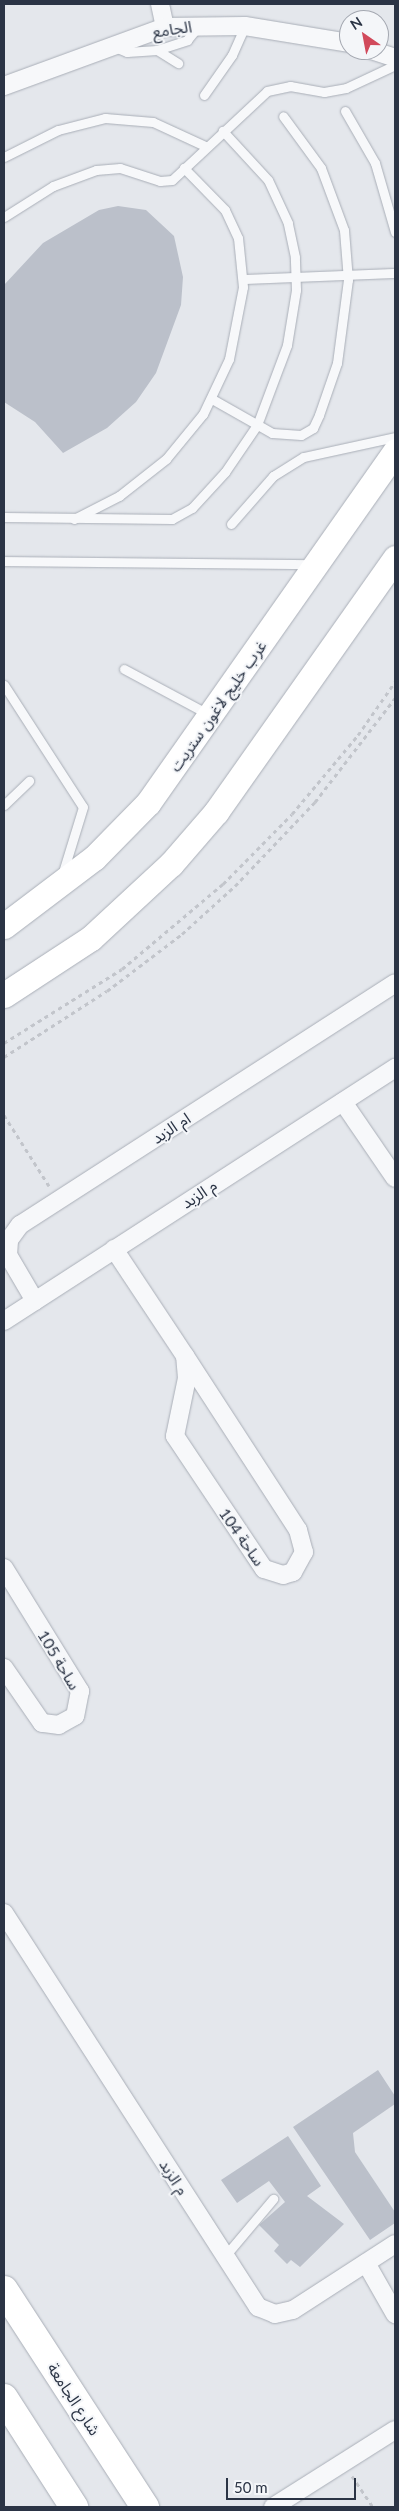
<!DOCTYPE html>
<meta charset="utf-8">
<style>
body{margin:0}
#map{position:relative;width:399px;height:2511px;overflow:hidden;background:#e4e7ec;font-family:Lato,"Noto Sans Arabic",sans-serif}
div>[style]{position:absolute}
.building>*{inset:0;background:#bbc0ca}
.path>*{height:3px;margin-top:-1.5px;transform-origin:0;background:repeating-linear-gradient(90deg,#c2c5cb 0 4px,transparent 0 8px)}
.roads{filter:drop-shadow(0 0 1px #a9aeb7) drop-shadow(0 0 1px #a9aeb7)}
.lane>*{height:9px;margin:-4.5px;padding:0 4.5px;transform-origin:4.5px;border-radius:4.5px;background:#f7f8fa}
.street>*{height:18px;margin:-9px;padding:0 9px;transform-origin:9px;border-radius:9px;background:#f7f8fa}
.secondary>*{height:25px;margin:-12.5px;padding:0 12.5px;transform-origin:12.5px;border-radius:12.5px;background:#fff}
.primary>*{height:28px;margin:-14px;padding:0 14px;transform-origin:14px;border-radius:14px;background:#fff}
span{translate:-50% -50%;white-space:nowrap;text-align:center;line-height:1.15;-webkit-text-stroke:4px #f4f6f9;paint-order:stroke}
.street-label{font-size:16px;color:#2b3445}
.frame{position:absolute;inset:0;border:5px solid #2b3445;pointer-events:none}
.north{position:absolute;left:339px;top:10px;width:50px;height:50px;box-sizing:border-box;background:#f4f6f9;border:1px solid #a4a8b1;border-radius:50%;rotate:327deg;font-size:14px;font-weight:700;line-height:20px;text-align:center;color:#2b3445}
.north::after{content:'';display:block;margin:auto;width:18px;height:22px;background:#d1495b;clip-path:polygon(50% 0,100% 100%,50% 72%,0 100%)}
.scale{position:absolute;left:226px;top:2478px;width:130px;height:22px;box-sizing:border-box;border:2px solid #2b3445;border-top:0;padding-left:6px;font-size:15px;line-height:18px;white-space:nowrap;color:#2b3445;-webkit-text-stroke:4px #f4f6f9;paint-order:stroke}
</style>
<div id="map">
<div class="building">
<i style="clip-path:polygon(118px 206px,146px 210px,174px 236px,183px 277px,181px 305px,156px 373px,136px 402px,107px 428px,63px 453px,35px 422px,4px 402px,4px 285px,43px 243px,99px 210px)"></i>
<i style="clip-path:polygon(378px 2070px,395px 2096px,395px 2104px,353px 2133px,355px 2152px,395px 2212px,395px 2223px,370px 2240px,293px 2127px)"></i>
<i style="clip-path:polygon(288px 2136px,321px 2186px,307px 2196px,344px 2224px,300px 2267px,291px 2260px,287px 2264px,274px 2251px,279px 2245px,259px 2225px,285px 2202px,269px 2181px,237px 2203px,221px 2180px)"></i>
</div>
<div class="path">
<i style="left:4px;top:1043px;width:139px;rotate:-32.1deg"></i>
<i style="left:122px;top:969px;width:132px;rotate:-40.1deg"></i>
<i style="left:223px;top:884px;width:98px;rotate:-45.4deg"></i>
<i style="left:292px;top:814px;width:103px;rotate:-50.1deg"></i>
<i style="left:358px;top:735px;width:65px;rotate:-55.1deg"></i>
<i style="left:4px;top:1057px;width:122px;rotate:-32.7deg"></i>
<i style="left:107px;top:991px;width:94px;rotate:-37.2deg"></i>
<i style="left:182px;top:934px;width:72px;rotate:-42.2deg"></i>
<i style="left:235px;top:886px;width:116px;rotate:-46.4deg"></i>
<i style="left:315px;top:802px;width:131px;rotate:-52.4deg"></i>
<i style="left:4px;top:1115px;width:84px;rotate:57.6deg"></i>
<i style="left:352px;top:2476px;width:37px;rotate:56deg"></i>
</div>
<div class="roads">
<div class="lane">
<i style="left:115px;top:47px;width:13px;rotate:23deg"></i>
<i style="left:127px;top:52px;width:30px;rotate:-4deg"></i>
<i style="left:157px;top:50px;width:32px;rotate:-18deg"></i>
<i style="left:187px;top:40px;width:17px;rotate:-50deg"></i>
<i style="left:157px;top:50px;width:25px;rotate:32deg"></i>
<i style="left:204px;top:95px;width:49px;rotate:-55deg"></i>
<i style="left:232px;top:55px;width:32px;rotate:-66deg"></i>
<i style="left:345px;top:111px;width:60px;rotate:60deg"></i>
<i style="left:375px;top:163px;width:72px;rotate:73.8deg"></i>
<i style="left:4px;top:157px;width:60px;rotate:-26.6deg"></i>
<i style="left:58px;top:130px;width:49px;rotate:-14.3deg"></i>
<i style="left:105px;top:118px;width:48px;rotate:4.8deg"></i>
<i style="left:153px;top:122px;width:57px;rotate:24.8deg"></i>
<i style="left:4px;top:217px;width:58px;rotate:-32.3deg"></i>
<i style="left:53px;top:186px;width:46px;rotate:-20.4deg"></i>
<i style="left:96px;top:170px;width:24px;rotate:-5deg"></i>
<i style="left:120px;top:168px;width:42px;rotate:18deg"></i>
<i style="left:160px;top:181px;width:12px;rotate:-5deg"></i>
<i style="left:172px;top:180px;width:130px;rotate:-43.1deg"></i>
<i style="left:267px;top:91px;width:24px;rotate:-12deg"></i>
<i style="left:290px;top:86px;width:35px;rotate:10deg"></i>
<i style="left:324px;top:92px;width:22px;rotate:-10deg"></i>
<i style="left:346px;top:88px;width:54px;rotate:-25.1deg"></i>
<i style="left:243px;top:279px;width:152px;rotate:-2.3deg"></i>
<i style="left:212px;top:399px;width:69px;rotate:29.5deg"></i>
<i style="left:272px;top:433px;width:29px;rotate:4deg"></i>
<i style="left:301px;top:435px;width:14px;rotate:-30deg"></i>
<i style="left:313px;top:428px;width:14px;rotate:-65deg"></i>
<i style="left:319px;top:415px;width:55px;rotate:-70.9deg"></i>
<i style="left:337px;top:363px;width:84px;rotate:-82.5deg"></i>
<i style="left:348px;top:280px;width:50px;rotate:-94.6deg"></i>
<i style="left:344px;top:230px;width:66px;rotate:-110.4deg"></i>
<i style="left:321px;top:168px;width:64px;rotate:-126.2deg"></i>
<i style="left:4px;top:517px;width:168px;rotate:0.7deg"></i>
<i style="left:172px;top:519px;width:23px;rotate:-29deg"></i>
<i style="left:192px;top:508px;width:49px;rotate:-47.5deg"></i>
<i style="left:225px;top:472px;width:57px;rotate:-55.8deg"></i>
<i style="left:257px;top:425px;width:85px;rotate:-69.4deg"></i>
<i style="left:287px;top:345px;width:56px;rotate:-80.7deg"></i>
<i style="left:296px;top:290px;width:33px;rotate:-92deg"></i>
<i style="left:295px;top:257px;width:35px;rotate:-102deg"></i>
<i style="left:288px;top:223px;width:47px;rotate:-114.9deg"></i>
<i style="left:268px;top:180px;width:67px;rotate:-132.6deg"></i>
<i style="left:74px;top:519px;width:51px;rotate:-27.1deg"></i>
<i style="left:119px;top:496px;width:60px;rotate:-38.2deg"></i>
<i style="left:166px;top:459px;width:58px;rotate:-50.6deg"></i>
<i style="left:203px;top:414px;width:61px;rotate:-64.7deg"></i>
<i style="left:229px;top:359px;width:73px;rotate:-79deg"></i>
<i style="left:243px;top:287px;width:49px;rotate:-95.8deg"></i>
<i style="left:238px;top:238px;width:31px;rotate:-115deg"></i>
<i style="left:225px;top:210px;width:59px;rotate:-134.3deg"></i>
<i style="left:231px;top:524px;width:64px;rotate:-48.8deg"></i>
<i style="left:273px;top:476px;width:36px;rotate:-32deg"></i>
<i style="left:304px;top:457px;width:93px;rotate:-12.4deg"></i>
<i style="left:4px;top:561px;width:308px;rotate:0.6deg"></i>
<i style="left:124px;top:669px;width:95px;rotate:28.2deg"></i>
<i style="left:4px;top:685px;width:145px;rotate:57.1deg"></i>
<i style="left:83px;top:807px;width:68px;rotate:107.1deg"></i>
<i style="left:4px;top:805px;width:35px;rotate:-44deg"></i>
<i style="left:225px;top:2256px;width:75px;rotate:-49.9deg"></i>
</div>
<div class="street">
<i style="left:160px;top:4px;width:24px;rotate:78deg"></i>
<i style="left:371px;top:50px;width:25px;rotate:18deg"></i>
<i style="left:4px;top:86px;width:171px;rotate:-20.1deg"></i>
<i style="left:165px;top:27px;width:80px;rotate:-0.7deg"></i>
<i style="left:245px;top:26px;width:105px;rotate:9.3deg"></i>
<i style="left:343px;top:1102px;width:92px;rotate:55.6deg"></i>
<i style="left:114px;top:1249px;width:128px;rotate:56.4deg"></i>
<i style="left:185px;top:1356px;width:207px;rotate:57deg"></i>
<i style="left:298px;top:1530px;width:23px;rotate:75deg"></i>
<i style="left:304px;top:1552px;width:23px;rotate:119deg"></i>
<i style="left:293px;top:1572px;width:10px;rotate:163deg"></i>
<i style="left:283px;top:1575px;width:20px;rotate:-162deg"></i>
<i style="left:264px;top:1569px;width:160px;rotate:-123.8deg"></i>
<i style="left:175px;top:1436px;width:59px;rotate:-78.3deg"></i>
<i style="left:187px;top:1378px;width:22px;rotate:-95deg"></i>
<i style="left:35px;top:1301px;width:53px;rotate:-120.4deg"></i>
<i style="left:8px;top:1255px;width:15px;rotate:-86deg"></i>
<i style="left:9px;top:1240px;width:19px;rotate:-54deg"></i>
<i style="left:20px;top:1225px;width:446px;rotate:-32.8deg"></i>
<i style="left:4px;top:1321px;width:466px;rotate:-32.9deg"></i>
<i style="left:4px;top:1568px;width:145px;rotate:58.3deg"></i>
<i style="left:80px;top:1691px;width:25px;rotate:101deg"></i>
<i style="left:75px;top:1716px;width:18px;rotate:151deg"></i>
<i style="left:59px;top:1725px;width:17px;rotate:-173deg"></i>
<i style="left:42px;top:1723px;width:67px;rotate:-124.6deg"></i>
<i style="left:4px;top:1913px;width:469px;rotate:57.2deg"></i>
<i style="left:258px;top:2307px;width:18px;rotate:22deg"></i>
<i style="left:275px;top:2314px;width:18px;rotate:-13deg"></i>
<i style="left:293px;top:2310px;width:121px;rotate:-32.9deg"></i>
<i style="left:366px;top:2263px;width:59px;rotate:60.4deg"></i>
<i style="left:273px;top:2507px;width:144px;rotate:-32.3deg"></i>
</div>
<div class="secondary">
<i style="left:4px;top:926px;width:113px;rotate:-37.1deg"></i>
<i style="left:94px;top:858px;width:77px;rotate:-45.5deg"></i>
<i style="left:148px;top:803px;width:430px;rotate:-54.9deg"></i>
<i style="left:4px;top:995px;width:104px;rotate:-33.2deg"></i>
<i style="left:91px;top:938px;width:109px;rotate:-42.8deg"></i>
<i style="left:171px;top:864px;width:69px;rotate:-49.1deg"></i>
<i style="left:216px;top:812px;width:311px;rotate:-54.8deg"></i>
</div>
<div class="primary">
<i style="left:4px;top:2290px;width:259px;rotate:57deg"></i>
<i style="left:4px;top:2398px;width:130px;rotate:57.3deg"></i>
</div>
</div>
<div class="street-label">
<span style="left:172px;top:29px;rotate:-9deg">الجامع</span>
<span style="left:218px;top:706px;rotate:-55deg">غرب خليج لاغون ستريت</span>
<span style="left:171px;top:1128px;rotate:-33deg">ام الزبد</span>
<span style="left:199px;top:1194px;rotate:-33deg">م الزبد</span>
<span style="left:242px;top:1537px;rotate:55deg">ساحة 104</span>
<span style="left:59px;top:1660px;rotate:59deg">ساحة 105</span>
<span style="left:174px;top:2177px;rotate:57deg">م الزبد</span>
<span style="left:74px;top:2399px;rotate:57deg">شارع الجامعة</span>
</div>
<div class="frame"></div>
<div class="north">N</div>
<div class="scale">50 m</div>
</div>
